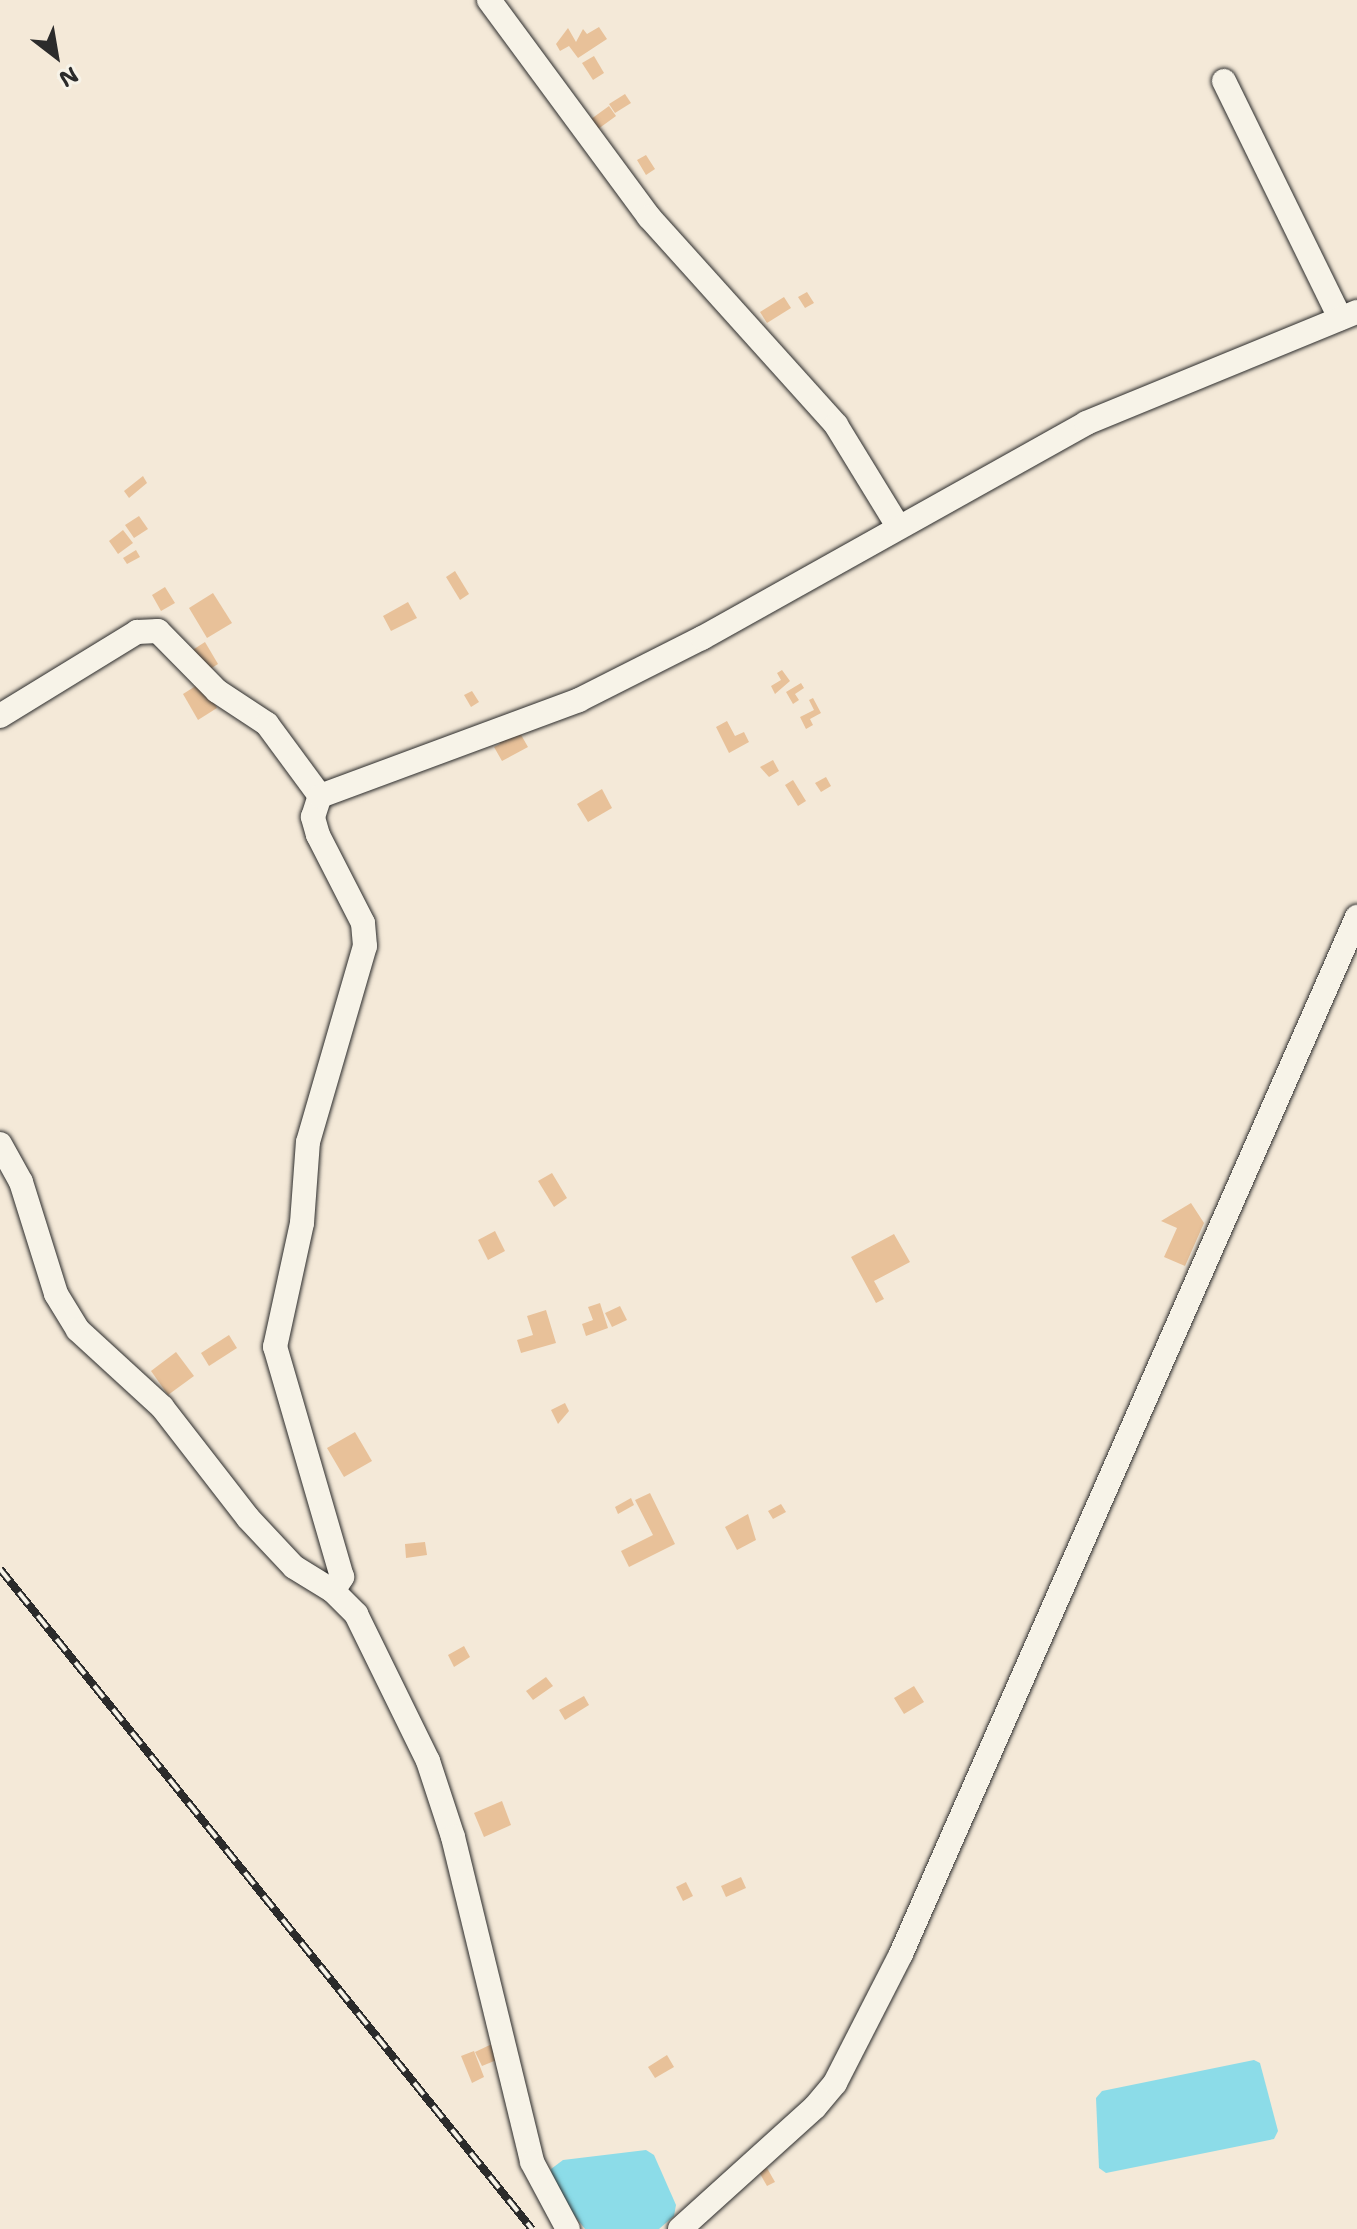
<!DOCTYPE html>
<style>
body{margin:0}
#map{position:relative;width:1357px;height:2229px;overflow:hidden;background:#f4e9d8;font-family:"Shantell Sans",sans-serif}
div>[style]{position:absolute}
.water>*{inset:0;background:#8cdce8}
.building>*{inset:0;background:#e8c199}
.roads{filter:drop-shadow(0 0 2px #2b2b2b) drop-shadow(0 0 2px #2b2b2b)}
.minor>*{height:24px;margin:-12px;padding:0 12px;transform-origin:12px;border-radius:12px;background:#f7f3e8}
.rail>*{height:8px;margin-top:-4px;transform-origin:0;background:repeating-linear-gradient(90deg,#f7f3e8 0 15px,#2b2b2b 0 30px);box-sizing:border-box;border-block:2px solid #2b2b2b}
span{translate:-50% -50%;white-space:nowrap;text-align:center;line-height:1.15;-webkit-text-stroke:6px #f7f3e8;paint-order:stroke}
.north{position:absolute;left:16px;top:16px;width:80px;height:80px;-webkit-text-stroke:6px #f7f3e8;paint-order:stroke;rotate:149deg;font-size:22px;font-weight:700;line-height:32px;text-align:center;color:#2b2b2b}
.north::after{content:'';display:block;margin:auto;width:28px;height:36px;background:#2b2b2b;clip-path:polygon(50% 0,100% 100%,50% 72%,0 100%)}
</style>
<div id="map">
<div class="water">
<i style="clip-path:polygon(1254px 2060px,1260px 2063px,1278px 2131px,1274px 2139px,1106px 2173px,1099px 2168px,1096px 2098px,1102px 2091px)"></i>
<i style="clip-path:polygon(646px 2150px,654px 2155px,676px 2205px,674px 2216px,659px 2229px,585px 2229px,553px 2188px,551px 2169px,563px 2160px)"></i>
</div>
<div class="building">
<i style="clip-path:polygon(599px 27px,607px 39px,578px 58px,569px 46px,560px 51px,556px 44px,568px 28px,576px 42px,583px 29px,587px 34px)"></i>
<i style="clip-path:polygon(594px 56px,604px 73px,593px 80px,582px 63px)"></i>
<i style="clip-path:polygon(625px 94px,631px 103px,615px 113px,609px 104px)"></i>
<i style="clip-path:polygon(609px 106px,616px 116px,594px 132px,587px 122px)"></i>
<i style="clip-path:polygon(646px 155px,655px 169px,646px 175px,637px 160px)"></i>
<i style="clip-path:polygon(807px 292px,814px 303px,805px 308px,798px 297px)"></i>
<i style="clip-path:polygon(784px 297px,791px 308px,767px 323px,760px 312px)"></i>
<i style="clip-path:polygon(143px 476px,147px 483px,129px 498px,124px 491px)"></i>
<i style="clip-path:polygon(139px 516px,148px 529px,134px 538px,125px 525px)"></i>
<i style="clip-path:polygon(123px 530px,133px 543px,118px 554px,109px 541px)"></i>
<i style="clip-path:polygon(136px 550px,140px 557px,127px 564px,123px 558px)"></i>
<i style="clip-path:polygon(455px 571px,469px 594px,460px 600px,446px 577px)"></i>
<i style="clip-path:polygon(165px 587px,175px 603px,161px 611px,152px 595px)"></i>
<i style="clip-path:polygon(213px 593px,232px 623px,207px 638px,189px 608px)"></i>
<i style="clip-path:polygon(408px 602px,417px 618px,391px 631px,383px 616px)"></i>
<i style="clip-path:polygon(205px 642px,218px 664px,204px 673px,191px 651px)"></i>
<i style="clip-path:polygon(782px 670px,790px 681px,775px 694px,771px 686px,781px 680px,777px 673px)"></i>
<i style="clip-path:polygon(202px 682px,217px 708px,198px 720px,183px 694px)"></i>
<i style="clip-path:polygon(801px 683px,804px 688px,795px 694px,799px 700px,793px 704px,786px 692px)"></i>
<i style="clip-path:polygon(472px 691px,479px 702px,471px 707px,464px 695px)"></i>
<i style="clip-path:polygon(813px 698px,821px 713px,810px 719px,813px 725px,806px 729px,800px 717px,814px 710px,809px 700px)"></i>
<i style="clip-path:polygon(727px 721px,735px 736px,744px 732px,749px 742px,729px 753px,716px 727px)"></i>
<i style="clip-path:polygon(516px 726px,528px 747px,502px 761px,494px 747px,500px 744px,496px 737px)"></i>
<i style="clip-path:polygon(773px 760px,779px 771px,769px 777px,760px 767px)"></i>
<i style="clip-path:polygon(826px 777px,831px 786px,821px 792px,815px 783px)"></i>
<i style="clip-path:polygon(793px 780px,806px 801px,798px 806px,785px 785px)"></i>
<i style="clip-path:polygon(602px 789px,612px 808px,588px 822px,577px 804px)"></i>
<i style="clip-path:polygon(552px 1173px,567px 1198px,554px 1207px,538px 1181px)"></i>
<i style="clip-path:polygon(1191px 1203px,1204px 1223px,1185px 1266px,1164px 1257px,1177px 1228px,1161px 1221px)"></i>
<i style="clip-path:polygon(495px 1231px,505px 1251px,488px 1260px,478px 1240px)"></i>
<i style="clip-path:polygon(894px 1234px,910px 1262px,874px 1281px,884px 1299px,876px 1303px,851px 1257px)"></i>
<i style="clip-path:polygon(600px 1303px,608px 1328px,586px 1336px,582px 1324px,593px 1320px,588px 1307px)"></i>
<i style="clip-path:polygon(620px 1306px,627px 1320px,612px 1327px,605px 1313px)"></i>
<i style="clip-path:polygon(546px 1310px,556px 1343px,521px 1353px,517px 1340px,533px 1335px,527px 1316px)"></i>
<i style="clip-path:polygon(229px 1335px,237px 1348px,209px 1366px,201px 1353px)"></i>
<i style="clip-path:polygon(176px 1352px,194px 1376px,168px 1395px,151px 1371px)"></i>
<i style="clip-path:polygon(565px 1403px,569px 1411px,558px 1424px,551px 1410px)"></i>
<i style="clip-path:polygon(355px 1432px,372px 1461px,344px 1477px,327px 1448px)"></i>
<i style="clip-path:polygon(650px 1493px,675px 1544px,629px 1567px,621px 1551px,653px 1535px,635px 1500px)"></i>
<i style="clip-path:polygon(631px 1498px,634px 1505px,618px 1514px,615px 1507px)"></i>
<i style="clip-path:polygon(781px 1504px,786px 1512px,773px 1519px,768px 1511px)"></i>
<i style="clip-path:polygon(748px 1514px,756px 1540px,737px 1550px,725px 1527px)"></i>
<i style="clip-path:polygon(425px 1542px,427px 1555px,406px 1558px,405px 1544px)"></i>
<i style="clip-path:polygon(464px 1646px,470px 1657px,454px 1667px,448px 1655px)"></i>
<i style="clip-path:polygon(546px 1677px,553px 1686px,533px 1700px,526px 1691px)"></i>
<i style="clip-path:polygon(914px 1686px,924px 1702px,904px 1714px,894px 1698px)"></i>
<i style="clip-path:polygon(584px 1696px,589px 1705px,565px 1720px,559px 1710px)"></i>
<i style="clip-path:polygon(502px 1801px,511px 1825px,484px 1837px,474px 1813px)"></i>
<i style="clip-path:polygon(741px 1877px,746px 1888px,726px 1897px,721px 1886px)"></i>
<i style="clip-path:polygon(686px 1882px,693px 1896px,683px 1901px,676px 1887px)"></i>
<i style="clip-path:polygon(492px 2044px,499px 2059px,482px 2066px,475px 2052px)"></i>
<i style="clip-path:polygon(474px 2051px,484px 2077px,472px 2083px,461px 2056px)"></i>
<i style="clip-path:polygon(667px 2055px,674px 2067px,655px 2078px,648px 2067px)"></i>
<i style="clip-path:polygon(767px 2168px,775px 2182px,767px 2186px,759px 2172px)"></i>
</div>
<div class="roads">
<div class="minor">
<i style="left:489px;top:0;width:270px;rotate:53.6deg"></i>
<i style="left:649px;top:217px;width:280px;rotate:48deg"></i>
<i style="left:836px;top:425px;width:119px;rotate:58.5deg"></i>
<i style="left:1224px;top:81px;width:264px;rotate:63.9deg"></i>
<i style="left:0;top:716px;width:161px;rotate:-31.5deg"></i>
<i style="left:137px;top:632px;width:21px;rotate:-3deg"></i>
<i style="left:158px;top:631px;width:84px;rotate:45.5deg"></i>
<i style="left:217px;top:691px;width:60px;rotate:33.4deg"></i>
<i style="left:267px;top:724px;width:89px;rotate:53.6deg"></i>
<i style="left:0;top:1144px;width:43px;rotate:61.1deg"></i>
<i style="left:21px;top:1182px;width:117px;rotate:72.6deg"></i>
<i style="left:56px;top:1294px;width:42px;rotate:58.6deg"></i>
<i style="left:78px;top:1330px;width:114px;rotate:42.5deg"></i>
<i style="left:162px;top:1407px;width:140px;rotate:52.2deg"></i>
<i style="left:248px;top:1518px;width:67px;rotate:46.8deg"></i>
<i style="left:294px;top:1567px;width:46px;rotate:31.6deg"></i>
<i style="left:333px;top:1591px;width:33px;rotate:45deg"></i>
<i style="left:356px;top:1614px;width:164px;rotate:63.9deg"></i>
<i style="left:428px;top:1761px;width:80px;rotate:71.8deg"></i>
<i style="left:453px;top:1837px;width:334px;rotate:76.3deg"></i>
<i style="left:532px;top:2162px;width:76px;rotate:61.8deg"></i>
<i style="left:333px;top:1591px;width:17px;rotate:-57deg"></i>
<i style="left:342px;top:1577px;width:240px;rotate:-106.2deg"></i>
<i style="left:275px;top:1347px;width:127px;rotate:-77.7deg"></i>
<i style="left:302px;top:1223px;width:81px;rotate:-85.8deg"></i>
<i style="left:308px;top:1142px;width:204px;rotate:-73.8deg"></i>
<i style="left:365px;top:946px;width:23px;rotate:-95deg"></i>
<i style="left:363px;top:923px;width:99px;rotate:-117.1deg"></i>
<i style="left:318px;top:835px;width:19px;rotate:-106deg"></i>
<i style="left:313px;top:817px;width:22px;rotate:-72deg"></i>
<i style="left:320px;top:796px;width:276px;rotate:-20.3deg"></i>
<i style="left:579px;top:700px;width:138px;rotate:-26.8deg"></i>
<i style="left:702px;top:638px;width:440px;rotate:-29.2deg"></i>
<i style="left:1086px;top:423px;width:293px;rotate:-22.3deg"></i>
<i style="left:680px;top:2229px;width:182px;rotate:-42.1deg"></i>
<i style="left:815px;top:2107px;width:31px;rotate:-50deg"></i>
<i style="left:835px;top:2083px;width:145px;rotate:-62.9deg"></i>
<i style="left:901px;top:1954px;width:1133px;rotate:-66.26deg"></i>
</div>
</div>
<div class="rail">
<i style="left:0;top:1569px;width:848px;rotate:51.13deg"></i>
</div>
<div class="north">N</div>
</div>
